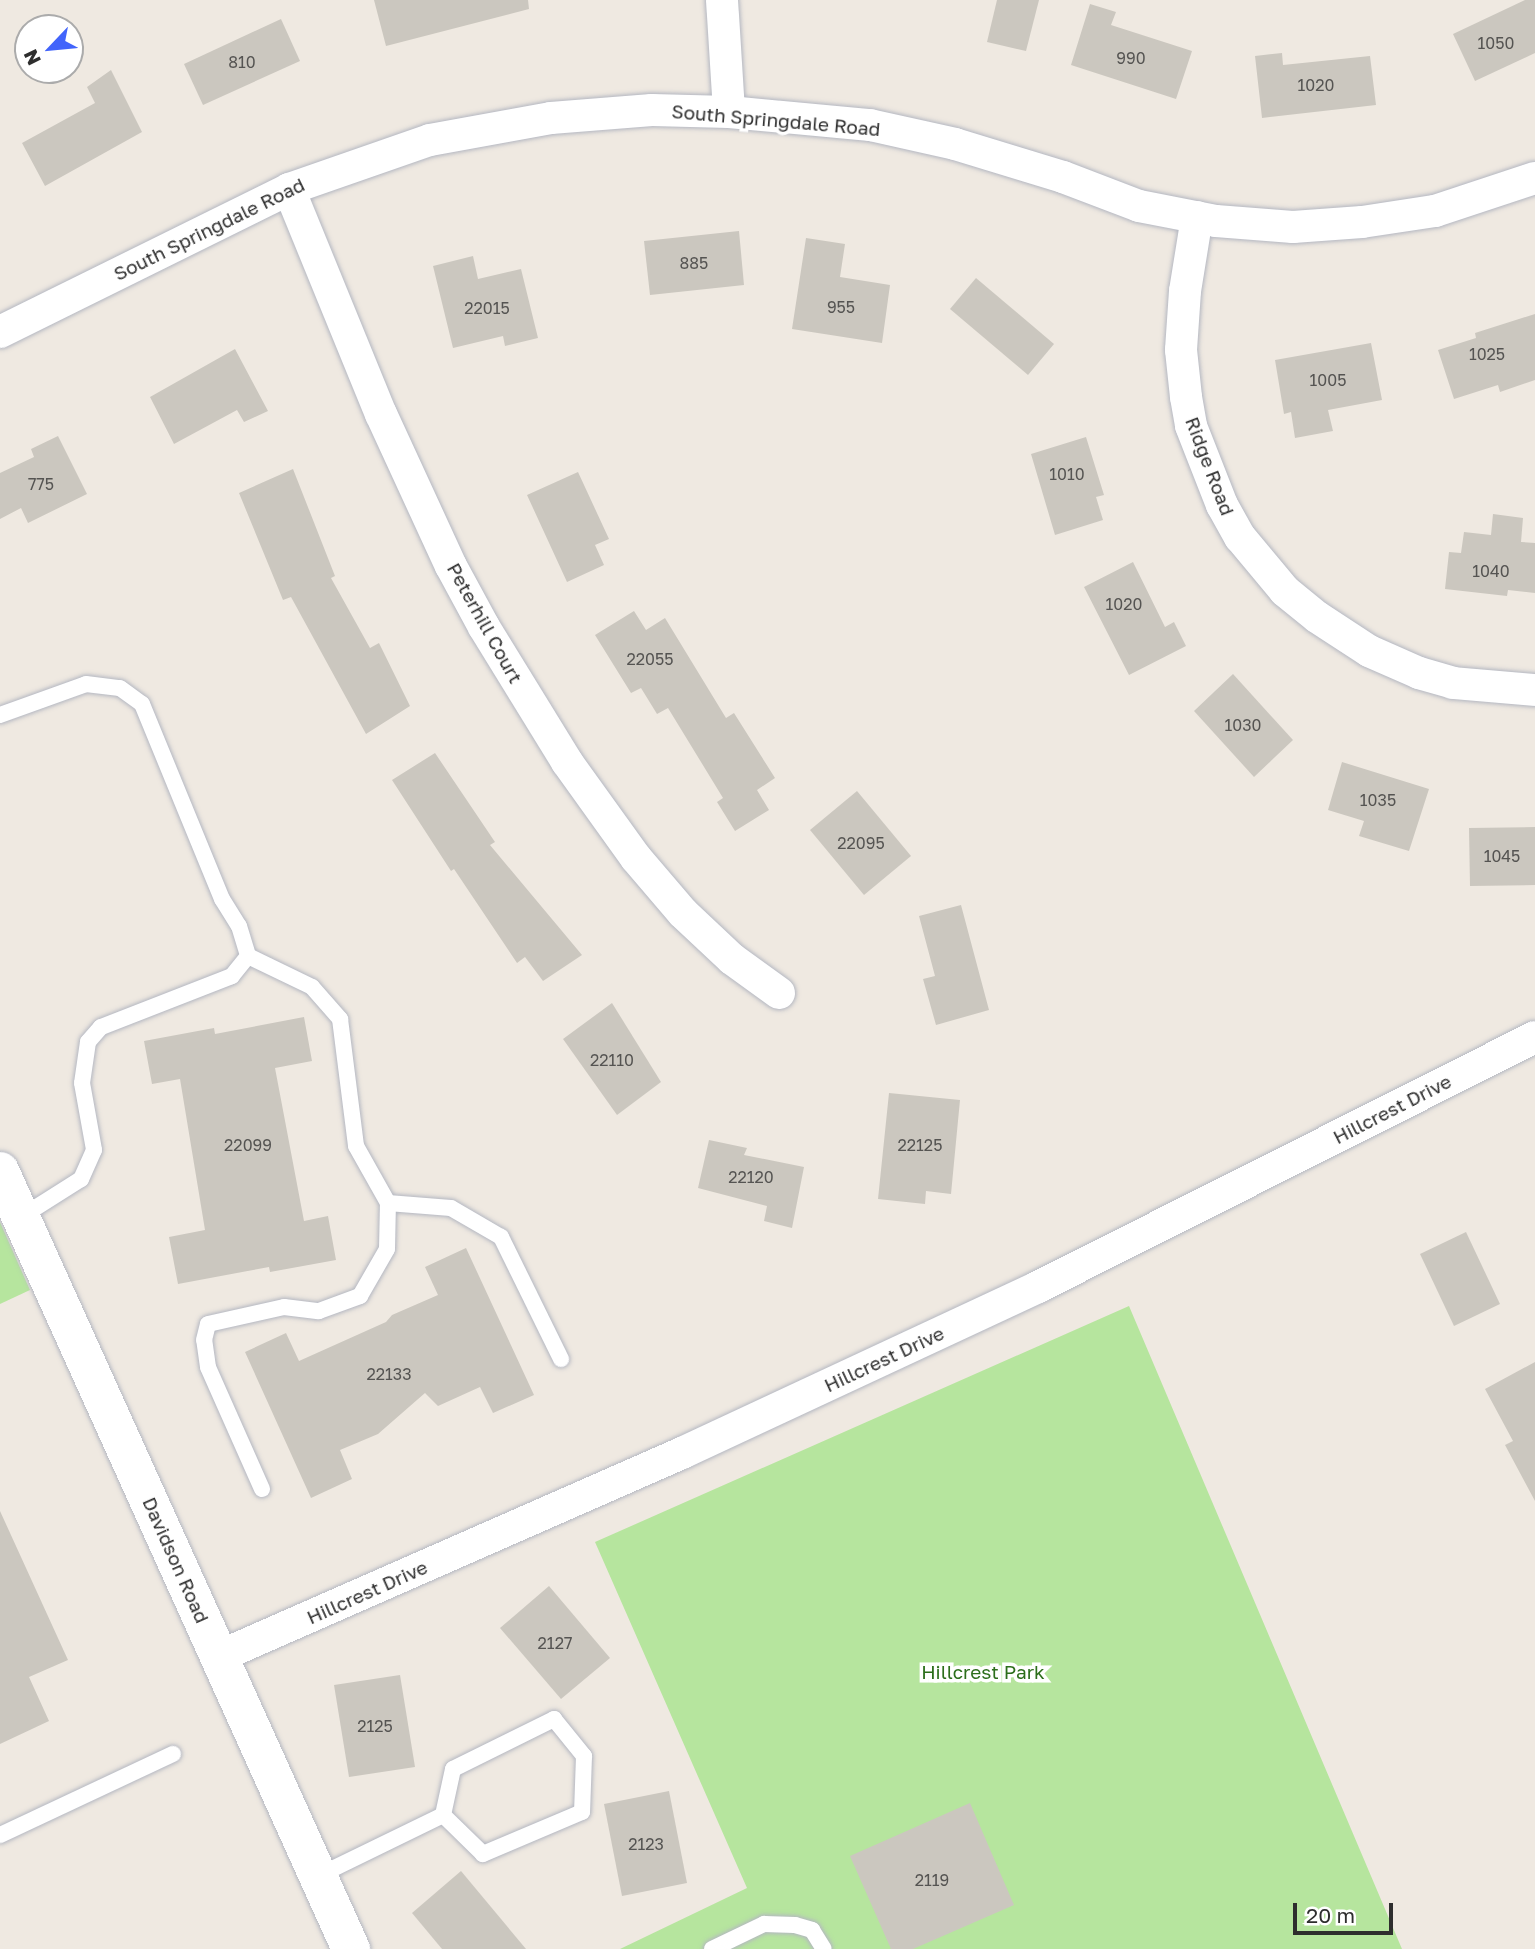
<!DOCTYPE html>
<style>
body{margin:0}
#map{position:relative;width:1535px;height:1949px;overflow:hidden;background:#efe9e1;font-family:"Golos Text",sans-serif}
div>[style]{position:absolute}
.green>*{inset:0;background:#b6e59e}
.building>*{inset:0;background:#cbc7bf}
.roads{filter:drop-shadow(0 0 2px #b4b7c1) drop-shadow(0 0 2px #b4b7c1)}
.service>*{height:16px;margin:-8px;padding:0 8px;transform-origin:8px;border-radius:8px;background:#fff}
.minor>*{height:32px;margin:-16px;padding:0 16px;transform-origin:16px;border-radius:16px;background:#fff}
.tertiary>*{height:38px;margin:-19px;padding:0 19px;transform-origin:19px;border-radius:19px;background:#fff}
span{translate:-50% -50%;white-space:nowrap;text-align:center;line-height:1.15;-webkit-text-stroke:7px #fff;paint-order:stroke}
.number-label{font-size:16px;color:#555452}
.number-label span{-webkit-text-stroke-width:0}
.street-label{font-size:19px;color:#2e2e2e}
.park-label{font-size:19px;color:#2c6e1b}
.north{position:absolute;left:14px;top:14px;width:70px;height:70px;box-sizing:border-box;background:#fff;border:2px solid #ababab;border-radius:50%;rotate:244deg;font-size:19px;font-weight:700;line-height:28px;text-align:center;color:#2e2e2e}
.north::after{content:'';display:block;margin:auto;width:24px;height:32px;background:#4264fb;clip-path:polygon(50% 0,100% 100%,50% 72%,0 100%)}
.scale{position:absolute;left:1293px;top:1903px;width:100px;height:32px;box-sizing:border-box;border:4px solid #2e2e2e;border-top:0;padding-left:9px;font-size:21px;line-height:24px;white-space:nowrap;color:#2e2e2e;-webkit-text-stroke:5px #fff;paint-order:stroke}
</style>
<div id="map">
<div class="green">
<i style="clip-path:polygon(0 1222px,30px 1290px,0 1304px)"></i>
<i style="clip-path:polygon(1129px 1306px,1402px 1949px,620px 1949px,747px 1888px,595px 1542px)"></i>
</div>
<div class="building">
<i style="clip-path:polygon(374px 0,528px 0,529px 9px,386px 46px)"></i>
<i style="clip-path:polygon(997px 0,1039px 0,1026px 51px,987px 42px)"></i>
<i style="clip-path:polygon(1525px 0,1535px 0,1535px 53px,1475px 81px,1453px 34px)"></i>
<i style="clip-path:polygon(1090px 4px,1116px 12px,1111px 25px,1192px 51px,1176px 99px,1071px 65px)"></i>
<i style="clip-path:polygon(281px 19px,300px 61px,203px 105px,184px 64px)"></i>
<i style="clip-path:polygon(1282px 53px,1283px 65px,1370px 56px,1376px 105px,1262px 118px,1255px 56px)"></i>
<i style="clip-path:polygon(111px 70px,142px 132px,45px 186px,22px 143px,95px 103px,87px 87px)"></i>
<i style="clip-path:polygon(739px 231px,744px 285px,650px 295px,644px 241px)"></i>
<i style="clip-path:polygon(806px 238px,845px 244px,840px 277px,890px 285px,882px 343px,792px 329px)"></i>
<i style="clip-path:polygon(473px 256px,478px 279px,521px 269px,538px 338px,505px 346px,503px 336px,453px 348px,433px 266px)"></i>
<i style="clip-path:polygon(976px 278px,1054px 344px,1028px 375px,950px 309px)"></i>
<i style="clip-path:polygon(1535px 314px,1535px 380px,1500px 392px,1498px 385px,1454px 399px,1438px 350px,1476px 338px,1475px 333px)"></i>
<i style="clip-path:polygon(1371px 343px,1382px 400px,1328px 410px,1333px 431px,1295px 438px,1291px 412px,1284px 414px,1275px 360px)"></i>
<i style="clip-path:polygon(235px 349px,268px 411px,244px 422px,237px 410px,174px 444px,150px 397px)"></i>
<i style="clip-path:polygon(58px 436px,87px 494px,28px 523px,21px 508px,0 519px,0 473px,34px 457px,31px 449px)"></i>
<i style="clip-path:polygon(1086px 437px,1104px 495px,1096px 497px,1103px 520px,1055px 535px,1031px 454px)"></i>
<i style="clip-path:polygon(293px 469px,335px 576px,331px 578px,370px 648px,379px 643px,410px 706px,366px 734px,291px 597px,283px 600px,239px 493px)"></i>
<i style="clip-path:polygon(578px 472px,609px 539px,595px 545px,604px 565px,567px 582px,527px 495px)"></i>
<i style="clip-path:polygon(1493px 514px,1523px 518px,1521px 542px,1535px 543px,1535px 593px,1508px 590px,1507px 596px,1445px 589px,1449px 552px,1461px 553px,1464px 532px,1491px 535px)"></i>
<i style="clip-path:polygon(1133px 562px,1165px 627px,1174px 622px,1186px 646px,1129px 675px,1084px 587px)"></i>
<i style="clip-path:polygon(634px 611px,646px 630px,665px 618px,726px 718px,734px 713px,775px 778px,757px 790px,769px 810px,735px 831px,717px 802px,723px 798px,668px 708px,657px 714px,641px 688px,631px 693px,595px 635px)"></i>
<i style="clip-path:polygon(1233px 674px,1293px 740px,1254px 777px,1194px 711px)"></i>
<i style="clip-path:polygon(435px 753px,495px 842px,490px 845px,582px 955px,543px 981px,525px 957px,517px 963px,454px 869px,451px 871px,392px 780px)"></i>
<i style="clip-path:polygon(1342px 762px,1429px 789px,1409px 851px,1359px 836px,1364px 821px,1328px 810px)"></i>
<i style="clip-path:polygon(857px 791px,911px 856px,864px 895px,810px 830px)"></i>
<i style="clip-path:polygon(1535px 827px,1535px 885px,1470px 886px,1469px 828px)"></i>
<i style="clip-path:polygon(961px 905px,989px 1010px,936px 1025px,923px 979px,935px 976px,919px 916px)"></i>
<i style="clip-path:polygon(612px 1003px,661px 1082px,617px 1115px,563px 1039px)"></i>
<i style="clip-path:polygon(304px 1017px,312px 1061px,275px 1068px,304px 1221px,328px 1216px,336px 1260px,270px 1272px,269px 1267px,178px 1284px,169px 1237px,205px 1230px,180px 1079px,152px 1084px,144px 1041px,214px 1028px,215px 1034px)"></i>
<i style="clip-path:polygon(889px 1093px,960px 1100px,951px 1194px,926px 1191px,925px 1204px,878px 1199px)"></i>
<i style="clip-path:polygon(709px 1140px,747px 1148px,744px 1155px,804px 1167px,792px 1228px,764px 1221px,767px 1206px,698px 1188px)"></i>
<i style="clip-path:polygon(1466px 1232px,1500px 1304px,1454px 1326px,1420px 1254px)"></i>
<i style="clip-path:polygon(466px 1248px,534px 1395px,493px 1413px,480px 1387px,438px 1406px,425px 1393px,378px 1434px,340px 1450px,352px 1479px,311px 1498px,245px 1352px,286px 1333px,299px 1361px,386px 1322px,392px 1315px,438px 1295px,425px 1267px)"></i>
<i style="clip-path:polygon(1535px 1362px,1535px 1501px,1505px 1445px,1513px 1441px,1485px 1389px)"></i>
<i style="clip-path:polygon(0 1511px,68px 1660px,29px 1677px,49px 1721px,0 1744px)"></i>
<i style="clip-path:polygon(549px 1586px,610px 1658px,561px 1699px,500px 1628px)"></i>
<i style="clip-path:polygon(400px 1675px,415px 1767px,349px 1777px,334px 1685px)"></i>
<i style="clip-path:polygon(669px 1791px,687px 1883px,622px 1896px,604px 1804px)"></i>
<i style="clip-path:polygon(970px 1803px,1014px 1905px,913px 1949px,891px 1949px,850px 1856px)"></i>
<i style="clip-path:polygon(461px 1871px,526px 1949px,442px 1949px,412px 1913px)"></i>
</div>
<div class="roads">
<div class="service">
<i style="left:0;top:715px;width:91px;rotate:-19.8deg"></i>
<i style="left:86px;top:684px;width:34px;rotate:7deg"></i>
<i style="left:120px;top:688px;width:27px;rotate:36deg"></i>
<i style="left:142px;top:704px;width:211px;rotate:67.7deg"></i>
<i style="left:222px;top:899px;width:32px;rotate:58deg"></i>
<i style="left:239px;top:926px;width:31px;rotate:73deg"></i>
<i style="left:248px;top:956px;width:26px;rotate:129deg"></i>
<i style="left:232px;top:976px;width:141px;rotate:158.7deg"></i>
<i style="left:101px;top:1027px;width:20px;rotate:131deg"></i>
<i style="left:88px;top:1042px;width:41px;rotate:98.3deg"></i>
<i style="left:82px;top:1083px;width:68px;rotate:79.8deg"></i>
<i style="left:94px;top:1150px;width:32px;rotate:114deg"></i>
<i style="left:81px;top:1179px;width:71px;rotate:147.7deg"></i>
<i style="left:248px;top:956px;width:71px;rotate:25.8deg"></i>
<i style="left:312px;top:987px;width:43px;rotate:48.8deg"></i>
<i style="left:340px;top:1019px;width:128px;rotate:82.8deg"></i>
<i style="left:356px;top:1146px;width:65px;rotate:60.7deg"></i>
<i style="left:388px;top:1203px;width:63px;rotate:4.5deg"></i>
<i style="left:451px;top:1208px;width:58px;rotate:30.1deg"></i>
<i style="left:501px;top:1237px;width:136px;rotate:63.8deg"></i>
<i style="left:262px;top:1489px;width:133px;rotate:-113.9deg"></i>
<i style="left:208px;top:1367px;width:27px;rotate:-98deg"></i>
<i style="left:204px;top:1340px;width:16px;rotate:-76deg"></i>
<i style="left:208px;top:1324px;width:78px;rotate:-12.6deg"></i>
<i style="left:284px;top:1307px;width:35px;rotate:7deg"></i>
<i style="left:319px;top:1311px;width:44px;rotate:-20.1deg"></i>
<i style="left:360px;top:1296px;width:54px;rotate:-60.1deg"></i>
<i style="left:387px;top:1249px;width:46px;rotate:-88.8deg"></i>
<i style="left:0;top:1835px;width:191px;rotate:-25.1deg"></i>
<i style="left:318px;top:1876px;width:139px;rotate:-26deg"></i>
<i style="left:443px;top:1815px;width:47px;rotate:-77.7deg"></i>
<i style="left:453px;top:1769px;width:113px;rotate:-26.3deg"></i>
<i style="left:554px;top:1719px;width:48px;rotate:51deg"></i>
<i style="left:584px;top:1756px;width:56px;rotate:92deg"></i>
<i style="left:582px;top:1812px;width:108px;rotate:157deg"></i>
<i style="left:483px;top:1854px;width:56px;rotate:-135.7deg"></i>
<i style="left:712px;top:1949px;width:58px;rotate:-25.7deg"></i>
<i style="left:764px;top:1924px;width:31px;rotate:2deg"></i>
<i style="left:795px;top:1925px;width:18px;rotate:16deg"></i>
<i style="left:812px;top:1930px;width:22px;rotate:58deg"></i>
</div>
<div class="minor">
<i style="left:722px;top:0;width:112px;rotate:86.4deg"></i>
<i style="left:289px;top:189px;width:243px;rotate:67.8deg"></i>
<i style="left:381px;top:414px;width:167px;rotate:65.3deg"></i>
<i style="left:451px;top:566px;width:69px;rotate:61.6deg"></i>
<i style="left:484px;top:627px;width:158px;rotate:58.4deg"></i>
<i style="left:567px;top:762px;width:118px;rotate:54.3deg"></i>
<i style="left:636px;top:858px;width:72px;rotate:49.5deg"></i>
<i style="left:683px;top:913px;width:67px;rotate:43.2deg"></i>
<i style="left:732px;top:959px;width:58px;rotate:35.9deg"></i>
<i style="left:1197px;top:217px;width:75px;rotate:99.2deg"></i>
<i style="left:1185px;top:291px;width:59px;rotate:93.9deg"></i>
<i style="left:1181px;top:350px;width:47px;rotate:83.9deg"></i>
<i style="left:1186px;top:397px;width:29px;rotate:80deg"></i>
<i style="left:1191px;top:426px;width:85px;rotate:68.6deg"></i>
<i style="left:1222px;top:505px;width:37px;rotate:61deg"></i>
<i style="left:1240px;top:537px;width:70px;rotate:50.2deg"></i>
<i style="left:1285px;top:591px;width:41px;rotate:39.1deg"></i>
<i style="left:1317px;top:617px;width:62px;rotate:33.2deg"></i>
<i style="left:1369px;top:651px;width:55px;rotate:23.7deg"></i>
<i style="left:1419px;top:673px;width:35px;rotate:16deg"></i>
<i style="left:1453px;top:683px;width:82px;rotate:4.9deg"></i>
<i style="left:0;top:332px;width:322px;rotate:-26.3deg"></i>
<i style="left:289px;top:189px;width:149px;rotate:-19.2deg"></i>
<i style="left:430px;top:140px;width:123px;rotate:-10.3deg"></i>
<i style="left:551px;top:118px;width:101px;rotate:-4.5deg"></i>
<i style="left:652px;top:110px;width:77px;rotate:1.5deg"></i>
<i style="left:729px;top:112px;width:142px;rotate:5.3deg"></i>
<i style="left:870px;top:125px;width:87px;rotate:12.6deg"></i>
<i style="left:955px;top:144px;width:113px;rotate:17deg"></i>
<i style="left:1063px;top:177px;width:81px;rotate:20.9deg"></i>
<i style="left:1139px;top:206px;width:78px;rotate:11deg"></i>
<i style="left:1216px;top:221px;width:77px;rotate:4.5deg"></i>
<i style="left:1293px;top:227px;width:69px;rotate:-4.1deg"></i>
<i style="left:1362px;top:222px;width:74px;rotate:-8.6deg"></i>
<i style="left:1435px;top:211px;width:105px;rotate:-18.3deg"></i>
<i style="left:220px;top:1656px;width:505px;rotate:-23.72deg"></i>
<i style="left:682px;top:1453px;width:393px;rotate:-25deg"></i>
<i style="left:1038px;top:1287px;width:556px;rotate:-26.7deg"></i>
</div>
<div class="tertiary">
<i style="left:0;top:1171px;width:854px;rotate:65.72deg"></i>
</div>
</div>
<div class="number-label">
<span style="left:1496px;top:43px">1050</span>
<span style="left:1131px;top:58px">990</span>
<span style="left:242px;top:62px">810</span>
<span style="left:1316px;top:85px">1020</span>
<span style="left:694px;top:263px">885</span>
<span style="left:841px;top:307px">955</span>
<span style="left:487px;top:308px">22015</span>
<span style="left:1487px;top:354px">1025</span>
<span style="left:1328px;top:380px">1005</span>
<span style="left:1067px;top:474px">1010</span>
<span style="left:41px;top:484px">775</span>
<span style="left:1491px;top:571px">1040</span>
<span style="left:1124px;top:604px">1020</span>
<span style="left:650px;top:659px">22055</span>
<span style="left:1243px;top:725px">1030</span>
<span style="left:1378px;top:800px">1035</span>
<span style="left:861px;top:843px">22095</span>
<span style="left:1502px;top:856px">1045</span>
<span style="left:612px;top:1060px">22110</span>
<span style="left:248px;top:1145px">22099</span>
<span style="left:920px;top:1145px">22125</span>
<span style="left:751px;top:1177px">22120</span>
<span style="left:389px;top:1374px">22133</span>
<span style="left:555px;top:1643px">2127</span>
<span style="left:375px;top:1726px">2125</span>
<span style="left:646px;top:1844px">2123</span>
<span style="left:932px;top:1880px">2119</span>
</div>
<div class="street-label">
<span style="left:776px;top:120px;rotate:5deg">South Springdale Road</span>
<span style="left:209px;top:229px;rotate:-26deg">South Springdale Road</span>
<span style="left:1210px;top:466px;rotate:69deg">Ridge Road</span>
<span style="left:485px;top:623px;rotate:61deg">Peterhill Court</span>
<span style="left:1392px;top:1109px;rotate:-27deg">Hillcrest Drive</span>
<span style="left:884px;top:1359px;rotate:-25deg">Hillcrest Drive</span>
<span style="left:176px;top:1560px;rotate:66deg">Davidson Road</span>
<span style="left:367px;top:1592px;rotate:-24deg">Hillcrest Drive</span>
</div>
<div class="park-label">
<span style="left:983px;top:1672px">Hillcrest Park</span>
</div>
<div class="north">N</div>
<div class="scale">20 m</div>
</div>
